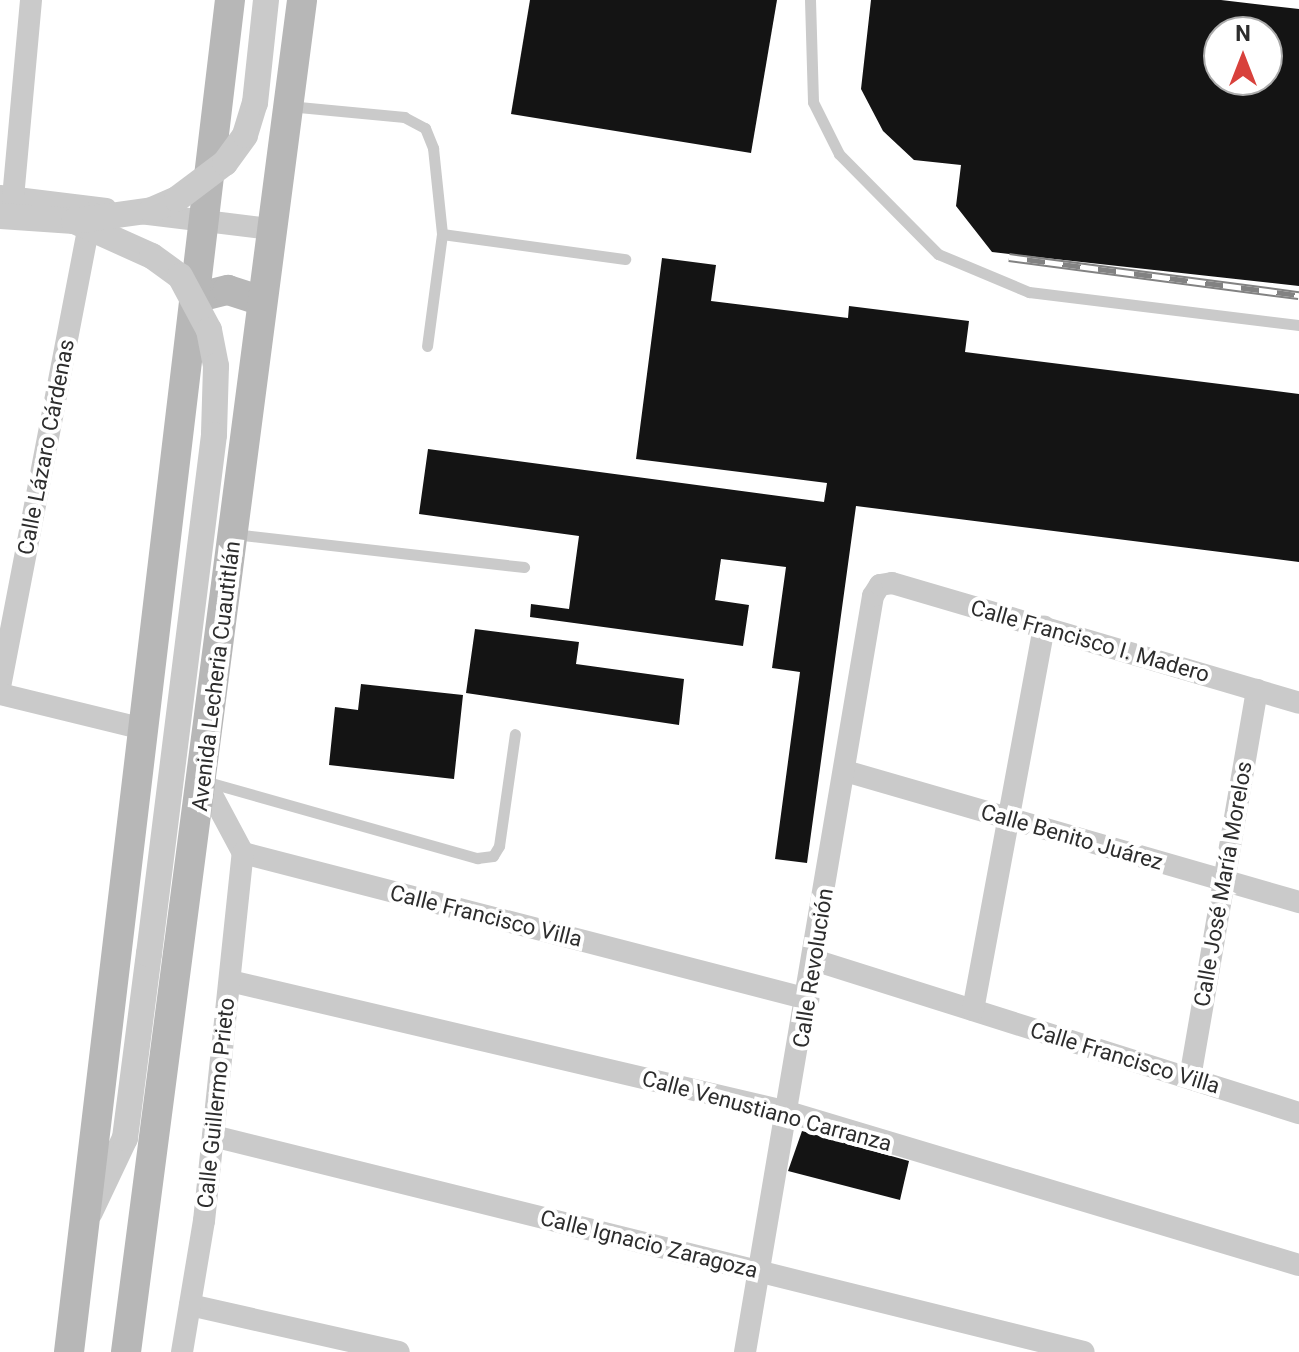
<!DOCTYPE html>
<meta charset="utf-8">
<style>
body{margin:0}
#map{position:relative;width:1299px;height:1352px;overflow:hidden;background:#fff;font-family:Roboto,sans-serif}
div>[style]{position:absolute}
.building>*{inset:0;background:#141414}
.service>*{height:11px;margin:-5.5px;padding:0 5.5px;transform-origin:5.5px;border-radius:5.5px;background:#cacaca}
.minor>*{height:22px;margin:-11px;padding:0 11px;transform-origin:11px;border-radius:11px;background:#cacaca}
.tertiary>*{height:26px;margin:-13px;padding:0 13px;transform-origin:13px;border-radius:13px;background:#cacaca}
.secondary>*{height:30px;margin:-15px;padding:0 15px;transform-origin:15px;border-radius:15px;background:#b7b7b7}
.rail>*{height:9px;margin-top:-4.5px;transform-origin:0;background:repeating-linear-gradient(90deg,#fff 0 18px,#828282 0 36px);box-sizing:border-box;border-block:2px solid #828282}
.tertiary-bridge>*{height:26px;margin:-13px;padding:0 13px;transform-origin:13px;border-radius:13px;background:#cacaca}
span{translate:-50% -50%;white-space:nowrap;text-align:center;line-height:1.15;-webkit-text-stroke:8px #fff;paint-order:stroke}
.street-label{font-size:22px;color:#2d2d2d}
.north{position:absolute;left:1203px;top:16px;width:80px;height:80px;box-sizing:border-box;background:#fff;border:2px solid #ababab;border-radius:50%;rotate:0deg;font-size:22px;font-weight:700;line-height:32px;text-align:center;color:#2d2d2d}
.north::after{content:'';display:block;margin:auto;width:28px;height:36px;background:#d8413c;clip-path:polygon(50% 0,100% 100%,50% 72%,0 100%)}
</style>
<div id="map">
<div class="building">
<i style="clip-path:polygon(530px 0,777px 0,751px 153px,511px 114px)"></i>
<i style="clip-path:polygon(evenodd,871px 0,1221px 0,1299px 9px,1299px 286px,992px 252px,956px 206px,961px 165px,914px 160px,883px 131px,861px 89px,871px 0,1219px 32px,1267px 32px,1267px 80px,1219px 80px,1219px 32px)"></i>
<i style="clip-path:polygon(662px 258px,716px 265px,711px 301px,848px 318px,849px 306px,969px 321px,965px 352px,1299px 394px,1299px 562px,856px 506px,807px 863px,775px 859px,800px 672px,772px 668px,786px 567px,721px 559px,715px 600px,749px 605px,743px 646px,530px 617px,531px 604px,569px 609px,579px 536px,419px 514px,428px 449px,824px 502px,827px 483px,636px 459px)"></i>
<i style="clip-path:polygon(475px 629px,579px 642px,576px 664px,684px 679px,679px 725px,466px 693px)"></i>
<i style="clip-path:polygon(361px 684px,463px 695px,454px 779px,329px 765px,335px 707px,358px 710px)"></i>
<i style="clip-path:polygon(802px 1131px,909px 1161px,900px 1200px,788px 1171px)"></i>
</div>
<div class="service">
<i style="left:810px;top:0;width:102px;rotate:88.3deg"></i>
<i style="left:813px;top:102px;width:58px;rotate:63.4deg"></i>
<i style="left:839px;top:154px;width:141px;rotate:45.3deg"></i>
<i style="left:938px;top:254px;width:99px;rotate:22.7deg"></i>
<i style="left:1029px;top:292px;width:272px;rotate:7deg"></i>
<i style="left:288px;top:106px;width:117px;rotate:5.4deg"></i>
<i style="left:404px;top:117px;width:24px;rotate:28deg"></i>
<i style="left:425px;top:128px;width:22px;rotate:68deg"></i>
<i style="left:433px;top:148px;width:86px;rotate:84deg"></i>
<i style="left:442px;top:234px;width:113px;rotate:97.6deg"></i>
<i style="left:442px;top:234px;width:185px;rotate:7.8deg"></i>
<i style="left:234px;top:534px;width:292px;rotate:6.5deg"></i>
<i style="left:204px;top:781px;width:284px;rotate:15.8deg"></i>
<i style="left:477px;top:858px;width:16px;rotate:-7deg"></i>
<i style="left:493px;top:856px;width:12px;rotate:-59deg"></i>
<i style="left:499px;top:846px;width:113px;rotate:-81.9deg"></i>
</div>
<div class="minor">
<i style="left:0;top:196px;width:107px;rotate:7deg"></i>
<i style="left:13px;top:198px;width:199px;rotate:-84.8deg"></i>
<i style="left:140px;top:213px;width:132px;rotate:7deg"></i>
<i style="left:0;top:687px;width:483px;rotate:-79.1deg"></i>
<i style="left:0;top:694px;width:148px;rotate:13.7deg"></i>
<i style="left:845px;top:771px;width:473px;rotate:16.1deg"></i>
<i style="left:204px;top:780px;width:83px;rotate:61.9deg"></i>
<i style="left:243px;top:853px;width:584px;rotate:14.49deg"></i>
<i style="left:814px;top:960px;width:509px;rotate:17.51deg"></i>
<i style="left:230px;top:981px;width:573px;rotate:13.21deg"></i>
<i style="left:788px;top:1112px;width:533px;rotate:16.67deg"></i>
<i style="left:973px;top:1010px;width:390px;rotate:-79.5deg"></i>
<i style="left:1190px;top:1078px;width:394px;rotate:-80.2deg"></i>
<i style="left:213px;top:1136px;width:897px;rotate:13.93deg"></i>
<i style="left:190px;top:1305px;width:214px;rotate:12.7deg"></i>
<i style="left:182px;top:1352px;width:133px;rotate:-80.5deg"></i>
<i style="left:204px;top:1221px;width:370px;rotate:-84deg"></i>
<i style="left:745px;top:1352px;width:767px;rotate:-80.39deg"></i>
<i style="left:873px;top:596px;width:13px;rotate:-58deg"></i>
<i style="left:880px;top:585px;width:12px;rotate:-9deg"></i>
<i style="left:892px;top:583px;width:424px;rotate:16.4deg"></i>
</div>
<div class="tertiary">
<i style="left:0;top:216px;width:74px;rotate:3.9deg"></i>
<i style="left:90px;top:1212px;width:82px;rotate:-64.7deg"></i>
<i style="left:125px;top:1138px;width:186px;rotate:-82.6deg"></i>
</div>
<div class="secondary">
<i style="left:195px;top:298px;width:34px;rotate:-14deg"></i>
<i style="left:228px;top:290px;width:35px;rotate:18deg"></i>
<i style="left:69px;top:1352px;width:1362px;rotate:-83.21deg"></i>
<i style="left:126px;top:1352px;width:1363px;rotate:-82.58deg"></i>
</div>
<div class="rail">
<i style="left:1009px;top:257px;width:292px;rotate:7.5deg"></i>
</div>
<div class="tertiary-bridge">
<i style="left:74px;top:221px;width:85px;rotate:24.2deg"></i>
<i style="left:152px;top:256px;width:34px;rotate:36deg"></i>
<i style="left:180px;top:276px;width:61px;rotate:61.8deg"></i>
<i style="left:209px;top:330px;width:37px;rotate:79deg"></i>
<i style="left:216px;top:366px;width:69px;rotate:91.7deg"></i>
<i style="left:214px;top:435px;width:523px;rotate:97.14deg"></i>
<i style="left:74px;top:221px;width:79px;rotate:-8deg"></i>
<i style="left:152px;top:210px;width:27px;rotate:-24deg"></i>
<i style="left:177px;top:199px;width:60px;rotate:-36.9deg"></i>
<i style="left:225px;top:163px;width:34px;rotate:-54deg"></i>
<i style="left:245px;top:135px;width:34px;rotate:-73deg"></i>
<i style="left:255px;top:103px;width:104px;rotate:-83.9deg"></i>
</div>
<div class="street-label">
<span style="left:46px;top:447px;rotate:-79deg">Calle Lázaro Cárdenas</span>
<span style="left:1090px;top:641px;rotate:16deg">Calle Francisco I. Madero</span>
<span style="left:216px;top:676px;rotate:-83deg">Avenida Lecheria Cuautitlán</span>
<span style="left:1072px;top:837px;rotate:16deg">Calle Benito Juárez</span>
<span style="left:1223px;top:884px;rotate:-80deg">Calle José María Morelos</span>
<span style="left:486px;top:916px;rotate:14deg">Calle Francisco Villa</span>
<span style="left:813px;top:968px;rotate:-81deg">Calle Revolución</span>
<span style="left:1125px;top:1058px;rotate:17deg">Calle Francisco Villa</span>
<span style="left:216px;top:1103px;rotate:-84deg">Calle Guillermo Prieto</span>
<span style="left:767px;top:1111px;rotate:15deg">Calle Venustiano Carranza</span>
<span style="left:649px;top:1244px;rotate:14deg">Calle Ignacio Zaragoza</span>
</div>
<div class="north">N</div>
</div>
